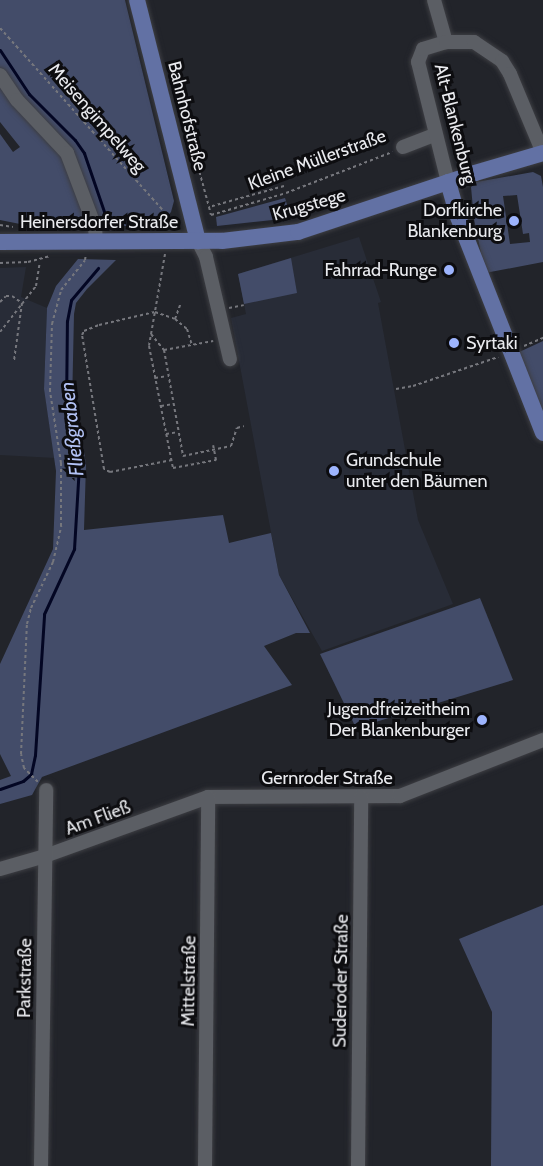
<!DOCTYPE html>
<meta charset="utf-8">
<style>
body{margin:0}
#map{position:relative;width:543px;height:1166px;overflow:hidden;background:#22242a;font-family:Cabin,sans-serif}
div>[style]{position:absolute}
.built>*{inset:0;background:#282c37}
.green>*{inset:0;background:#434c69}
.stream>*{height:3px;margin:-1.5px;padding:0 1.5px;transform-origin:1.5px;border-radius:1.5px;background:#030623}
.path>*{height:2px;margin-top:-1px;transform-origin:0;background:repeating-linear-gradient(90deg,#76777d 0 3px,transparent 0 6px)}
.roads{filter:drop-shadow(0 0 2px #3d3e43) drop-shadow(0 0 2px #3d3e43)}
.minor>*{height:14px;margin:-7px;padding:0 7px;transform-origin:7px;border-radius:7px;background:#5b5e64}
.major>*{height:16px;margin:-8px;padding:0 8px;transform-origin:8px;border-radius:8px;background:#6271a4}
.dots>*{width:16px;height:16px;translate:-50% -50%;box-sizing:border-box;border:3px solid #0d0d10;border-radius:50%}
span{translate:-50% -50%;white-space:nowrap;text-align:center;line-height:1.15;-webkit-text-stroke:6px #0d0d10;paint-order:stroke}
.street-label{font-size:18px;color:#eaebef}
.poi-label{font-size:18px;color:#eaebef}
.right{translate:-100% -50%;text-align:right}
.left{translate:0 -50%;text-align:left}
.water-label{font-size:20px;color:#b3c3f6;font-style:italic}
</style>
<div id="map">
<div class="built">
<i style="clip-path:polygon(359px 237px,381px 302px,378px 303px,418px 520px,453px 604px,322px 651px,279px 575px,231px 318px,246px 314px,238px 274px)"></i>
<i style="clip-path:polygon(26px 267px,21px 297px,47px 308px,44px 389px,55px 458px,0 455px,0 268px)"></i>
</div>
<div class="green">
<i style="clip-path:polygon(0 0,125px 0,174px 201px,171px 212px,165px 219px,151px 226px,30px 226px,0 220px,0 134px,13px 152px,20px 147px,0 122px)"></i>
<i style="clip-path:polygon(evenodd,533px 172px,541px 176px,543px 187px,543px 262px,485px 273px,474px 219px,471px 187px,476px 182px,533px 172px,517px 195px,523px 234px,529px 233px,530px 242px,510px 244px,503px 196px,517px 195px)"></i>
<i style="clip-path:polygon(285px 198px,291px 218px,217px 226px,216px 217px)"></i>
<i style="clip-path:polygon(291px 258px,297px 293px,244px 304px,238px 274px)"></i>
<i style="clip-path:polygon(78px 259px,116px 260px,87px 289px,76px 303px,74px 314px,72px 406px,82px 438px,86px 465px,84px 530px,223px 515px,229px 543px,271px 533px,279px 575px,310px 633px,296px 633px,264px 646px,292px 685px,42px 777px,32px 795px,0 804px,0 780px,11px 776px,0 754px,0 664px,53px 549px,56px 471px,44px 389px,47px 308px,56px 286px)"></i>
<i style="clip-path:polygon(543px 341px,543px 422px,517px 353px)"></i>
<i style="clip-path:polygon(480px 598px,513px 680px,356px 728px,320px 654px)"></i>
<i style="clip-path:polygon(543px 905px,543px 1166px,491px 1166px,492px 1012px,459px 939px)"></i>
</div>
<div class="stream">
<i style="left:0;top:50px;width:53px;rotate:56.6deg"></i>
<i style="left:29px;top:94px;width:65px;rotate:45deg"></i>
<i style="left:75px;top:140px;width:16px;rotate:55deg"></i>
<i style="left:84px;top:153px;width:71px;rotate:71.1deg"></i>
<i style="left:0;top:789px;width:24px;rotate:-19deg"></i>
<i style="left:23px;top:781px;width:11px;rotate:-41deg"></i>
<i style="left:31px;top:774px;width:19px;rotate:-78deg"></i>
<i style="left:35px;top:755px;width:141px;rotate:-86.3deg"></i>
<i style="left:44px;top:614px;width:72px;rotate:-65.2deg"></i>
<i style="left:74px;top:549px;width:84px;rotate:-86.6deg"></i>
<i style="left:79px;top:465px;width:57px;rotate:-103.3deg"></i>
<i style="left:66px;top:410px;width:89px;rotate:-89.4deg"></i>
<i style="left:67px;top:321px;width:21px;rotate:-79deg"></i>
<i style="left:71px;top:300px;width:42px;rotate:-49.8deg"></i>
</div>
<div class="path">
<i style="left:0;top:28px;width:263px;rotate:48.2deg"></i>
<i style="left:184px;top:127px;width:12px;rotate:59deg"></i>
<i style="left:190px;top:137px;width:73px;rotate:74.8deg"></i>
<i style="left:284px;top:186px;width:78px;rotate:164.4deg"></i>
<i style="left:209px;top:207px;width:8px;rotate:76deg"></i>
<i style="left:211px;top:215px;width:78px;rotate:-16.3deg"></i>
<i style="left:286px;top:193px;width:114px;rotate:-21.1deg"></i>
<i style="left:429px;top:202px;width:15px;rotate:37deg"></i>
<i style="left:0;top:225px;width:13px;rotate:9deg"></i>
<i style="left:165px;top:254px;width:93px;rotate:99.9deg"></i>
<i style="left:149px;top:346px;width:124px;rotate:78.9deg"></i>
<i style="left:173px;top:468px;width:44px;rotate:-10.5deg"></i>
<i style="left:216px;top:460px;width:15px;rotate:-101deg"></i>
<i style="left:0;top:263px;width:28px;rotate:-2deg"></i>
<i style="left:28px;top:262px;width:23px;rotate:-15deg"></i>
<i style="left:0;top:302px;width:8px;rotate:-45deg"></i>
<i style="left:6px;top:296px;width:6px"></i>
<i style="left:12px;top:296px;width:12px;rotate:35deg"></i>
<i style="left:22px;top:303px;width:59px;rotate:97.9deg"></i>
<i style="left:229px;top:308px;width:15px;rotate:-11deg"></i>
<i style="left:175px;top:319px;width:16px;rotate:40deg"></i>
<i style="left:187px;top:329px;width:17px;rotate:73deg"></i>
<i style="left:0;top:332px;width:58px;rotate:-52deg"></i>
<i style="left:36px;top:286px;width:24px;rotate:-81deg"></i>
<i style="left:151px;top:334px;width:21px;rotate:51deg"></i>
<i style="left:164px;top:350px;width:108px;rotate:79.8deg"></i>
<i style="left:183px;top:456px;width:49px;rotate:-11.8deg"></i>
<i style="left:231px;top:446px;width:19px;rotate:-72deg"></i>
<i style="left:237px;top:428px;width:7px;rotate:-16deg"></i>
<i style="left:524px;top:346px;width:21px;rotate:-23deg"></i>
<i style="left:164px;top:350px;width:50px;rotate:-10.4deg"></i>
<i style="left:155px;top:378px;width:12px;rotate:-9deg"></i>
<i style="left:396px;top:389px;width:17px;rotate:-10deg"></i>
<i style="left:413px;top:386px;width:90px;rotate:-18.8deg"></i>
<i style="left:161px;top:406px;width:12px;rotate:-9deg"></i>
<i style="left:166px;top:434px;width:12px;rotate:-9deg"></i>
<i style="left:172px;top:460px;width:63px;rotate:169deg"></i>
<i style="left:110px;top:472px;width:7px;rotate:-153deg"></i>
<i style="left:104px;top:469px;width:136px;rotate:-99.3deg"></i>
<i style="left:82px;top:335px;width:4px;rotate:-63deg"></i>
<i style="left:84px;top:331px;width:16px;rotate:-22deg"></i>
<i style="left:99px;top:325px;width:57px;rotate:-13.1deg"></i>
<i style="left:155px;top:312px;width:21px;rotate:19deg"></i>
<i style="left:175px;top:319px;width:15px;rotate:-70deg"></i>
<i style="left:38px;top:782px;width:20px;rotate:-135deg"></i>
<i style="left:24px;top:768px;width:14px;rotate:-102deg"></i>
<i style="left:21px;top:754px;width:130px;rotate:-87.4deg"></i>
<i style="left:27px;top:624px;width:16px;rotate:-76deg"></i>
<i style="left:31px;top:608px;width:51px;rotate:-64.4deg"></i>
<i style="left:53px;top:562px;width:37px;rotate:-77deg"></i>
<i style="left:61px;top:526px;width:63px;rotate:-90deg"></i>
<i style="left:61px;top:463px;width:73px;rotate:-98.7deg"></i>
<i style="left:50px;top:391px;width:67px;rotate:-88.3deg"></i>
<i style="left:52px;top:324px;width:35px;rotate:-75deg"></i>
<i style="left:61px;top:290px;width:38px;rotate:-51deg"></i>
<i style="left:85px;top:260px;width:6px;rotate:-81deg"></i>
</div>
<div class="roads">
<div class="minor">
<i style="left:434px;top:0;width:44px;rotate:74.1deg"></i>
<i style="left:0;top:75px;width:30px;rotate:56deg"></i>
<i style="left:17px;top:100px;width:73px;rotate:46.7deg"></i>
<i style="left:67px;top:153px;width:79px;rotate:69.3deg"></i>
<i style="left:95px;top:227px;width:14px;rotate:86deg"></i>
<i style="left:403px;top:147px;width:34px;rotate:-21deg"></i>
<i style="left:448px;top:182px;width:124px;rotate:-104deg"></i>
<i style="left:418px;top:62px;width:14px;rotate:-69deg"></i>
<i style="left:423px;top:49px;width:24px;rotate:-17deg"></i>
<i style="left:446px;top:42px;width:28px"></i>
<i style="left:474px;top:42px;width:34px;rotate:34deg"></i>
<i style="left:502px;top:61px;width:15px;rotate:58deg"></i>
<i style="left:510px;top:74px;width:86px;rotate:67.3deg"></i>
<i style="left:198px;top:241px;width:18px;rotate:63deg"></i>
<i style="left:206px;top:257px;width:105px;rotate:76.8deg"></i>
<i style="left:0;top:869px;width:47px;rotate:-16.1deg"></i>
<i style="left:45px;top:856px;width:173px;rotate:-19.9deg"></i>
<i style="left:208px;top:797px;width:192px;rotate:-0.3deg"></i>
<i style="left:400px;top:796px;width:154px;rotate:-21.4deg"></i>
<i style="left:41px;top:1166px;width:376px;rotate:-89.2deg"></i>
<i style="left:205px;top:1166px;width:369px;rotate:-89.5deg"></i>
<i style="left:358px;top:1166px;width:369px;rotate:-89.5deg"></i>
</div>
<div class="major">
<i style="left:137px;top:0;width:249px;rotate:75.8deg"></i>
<i style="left:448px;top:182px;width:36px;rotate:74deg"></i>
<i style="left:458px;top:217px;width:232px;rotate:68.5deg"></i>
<i style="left:0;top:242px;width:222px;rotate:-0.3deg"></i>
<i style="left:222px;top:241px;width:77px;rotate:-6.8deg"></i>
<i style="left:298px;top:232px;width:187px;rotate:-18.4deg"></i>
<i style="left:475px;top:173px;width:71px;rotate:-16.4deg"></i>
</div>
</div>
<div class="dots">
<i style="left:514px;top:221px;background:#9db4fd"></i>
<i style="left:449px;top:270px;background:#9db4fd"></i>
<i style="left:454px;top:343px;background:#9db4fd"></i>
<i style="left:334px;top:471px;background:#9db4fd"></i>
<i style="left:482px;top:720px;background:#9db4fd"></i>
</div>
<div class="street-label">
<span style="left:187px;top:116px;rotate:76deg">Bahnhofstraße</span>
<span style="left:97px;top:118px;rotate:49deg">Meisengimpelweg</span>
<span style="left:455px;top:124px;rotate:76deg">Alt-Blankenburg</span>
<span style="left:317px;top:160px;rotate:-20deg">Kleine Müllerstraße</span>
<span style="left:309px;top:205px;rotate:-16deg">Krugstege</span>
<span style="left:99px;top:222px">Heinersdorfer Straße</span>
<span style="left:327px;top:778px">Gernroder Straße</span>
<span style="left:98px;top:818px;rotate:-20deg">Am Fließ</span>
<span style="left:25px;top:978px;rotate:-89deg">Parkstraße</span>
<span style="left:189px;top:981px;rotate:-89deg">Mittelstraße</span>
<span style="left:341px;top:981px;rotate:-89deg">Suderoder Straße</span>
</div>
<div class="poi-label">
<span class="right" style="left:502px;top:221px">Dorfkirche<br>Blankenburg</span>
<span class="right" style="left:437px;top:270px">Fahrrad-Runge</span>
<span class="left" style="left:466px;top:343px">Syrtaki</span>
<span class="left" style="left:346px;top:471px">Grundschule<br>unter den Bäumen</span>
<span class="right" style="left:470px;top:720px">Jugendfreizeitheim<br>Der Blankenburger</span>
</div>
<div class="water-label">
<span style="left:72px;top:429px;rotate:-96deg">Fließgraben</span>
</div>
</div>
